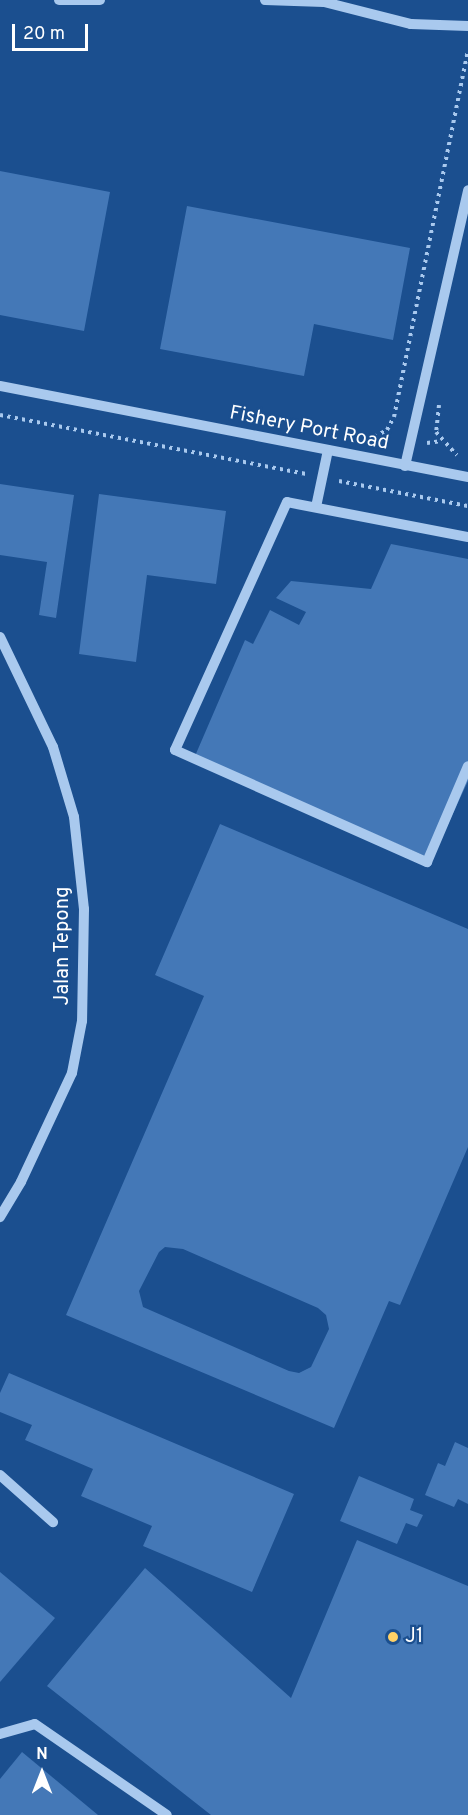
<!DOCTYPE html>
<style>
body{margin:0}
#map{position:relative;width:468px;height:1815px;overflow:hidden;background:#1b4f8f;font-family:Overpass,sans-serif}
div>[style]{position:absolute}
.building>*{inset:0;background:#4478b7}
.path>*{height:4px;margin-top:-2px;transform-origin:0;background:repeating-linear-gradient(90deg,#a9c9ee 0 3px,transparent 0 7.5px)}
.minor>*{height:10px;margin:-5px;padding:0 5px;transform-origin:5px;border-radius:5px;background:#a9c9ee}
.dots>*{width:16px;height:16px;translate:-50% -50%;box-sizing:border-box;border:3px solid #1b4f8f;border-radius:50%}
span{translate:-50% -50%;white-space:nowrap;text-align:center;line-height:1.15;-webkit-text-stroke:4.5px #1b4f8f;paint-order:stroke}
.street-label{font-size:20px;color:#fff}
.poi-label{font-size:20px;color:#fff}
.left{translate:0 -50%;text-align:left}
.north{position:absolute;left:12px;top:1743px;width:60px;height:60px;-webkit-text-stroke:4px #1b4f8f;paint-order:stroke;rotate:0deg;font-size:16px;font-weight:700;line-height:24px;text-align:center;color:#fff}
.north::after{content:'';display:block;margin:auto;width:21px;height:27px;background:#fff;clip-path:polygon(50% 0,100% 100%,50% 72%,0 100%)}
.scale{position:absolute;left:12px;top:24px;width:76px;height:27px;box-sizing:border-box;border:3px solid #fff;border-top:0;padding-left:8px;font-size:18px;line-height:21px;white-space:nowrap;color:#fff;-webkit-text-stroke:4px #1b4f8f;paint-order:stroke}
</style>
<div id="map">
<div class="building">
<i style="clip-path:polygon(0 171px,110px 192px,84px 331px,0 315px)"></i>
<i style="clip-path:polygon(187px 206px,410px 248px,393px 340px,314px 324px,304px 376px,160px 349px)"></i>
<i style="clip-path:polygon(0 484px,74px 495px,56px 618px,39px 615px,47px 562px,0 555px)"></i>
<i style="clip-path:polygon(99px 494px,226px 511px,216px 584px,147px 575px,136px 662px,79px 654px)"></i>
<i style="clip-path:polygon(391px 544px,468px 559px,468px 781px,432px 859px,195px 756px,245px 640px,253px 644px,270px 610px,299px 625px,306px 612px,276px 598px,291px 581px,371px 589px)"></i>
<i style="clip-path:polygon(evenodd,220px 824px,468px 929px,468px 1147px,400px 1305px,389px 1301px,334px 1428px,66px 1315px,204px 996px,155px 975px,220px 824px,165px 1247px,183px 1249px,318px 1308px,326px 1315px,329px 1329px,311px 1367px,299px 1373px,289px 1371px,143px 1307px,139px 1291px,159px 1252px,165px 1247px)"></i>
<i style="clip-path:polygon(9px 1373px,294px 1494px,252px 1592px,143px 1546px,152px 1526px,81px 1496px,93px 1469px,25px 1440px,32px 1425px,0 1412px,0 1393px)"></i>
<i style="clip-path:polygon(455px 1442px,468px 1448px,468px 1504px,458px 1499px,454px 1507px,425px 1495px,438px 1463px,445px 1466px)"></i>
<i style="clip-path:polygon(359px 1476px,414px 1499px,410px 1510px,423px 1515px,417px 1527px,406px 1523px,397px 1544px,340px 1521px)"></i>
<i style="clip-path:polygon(357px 1540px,468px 1586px,468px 1815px,211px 1815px,47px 1686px,145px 1568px,291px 1698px)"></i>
<i style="clip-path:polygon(0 1572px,55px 1618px,0 1682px)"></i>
<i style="clip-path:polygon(22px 1752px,98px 1815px,0 1815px,0 1779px)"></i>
</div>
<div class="path">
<i style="left:439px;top:405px;width:27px;rotate:96deg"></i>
<i style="left:436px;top:432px;width:31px;rotate:48deg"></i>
<i style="left:0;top:415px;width:312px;rotate:10.9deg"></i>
<i style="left:368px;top:440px;width:21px;rotate:-28deg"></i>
<i style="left:387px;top:430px;width:15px;rotate:-62deg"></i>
<i style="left:394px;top:417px;width:374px;rotate:-78.6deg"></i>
<i style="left:427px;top:443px;width:15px;rotate:-8deg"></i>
<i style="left:339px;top:481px;width:131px;rotate:11deg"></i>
</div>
<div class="minor">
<i style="left:59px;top:0;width:41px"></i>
<i style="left:265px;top:0;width:59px;rotate:1.9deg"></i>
<i style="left:324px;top:2px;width:90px;rotate:14.2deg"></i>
<i style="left:411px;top:24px;width:57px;rotate:2deg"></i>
<i style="left:0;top:386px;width:477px;rotate:11deg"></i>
<i style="left:405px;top:466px;width:283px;rotate:-77.1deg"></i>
<i style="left:316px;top:507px;width:58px;rotate:-78.1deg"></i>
<i style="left:468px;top:537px;width:184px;rotate:-169.1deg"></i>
<i style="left:287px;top:502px;width:272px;rotate:114.3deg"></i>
<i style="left:175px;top:750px;width:276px;rotate:24deg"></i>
<i style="left:427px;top:862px;width:104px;rotate:-66.9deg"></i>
<i style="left:0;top:637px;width:122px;rotate:64.3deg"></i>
<i style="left:53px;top:747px;width:73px;rotate:73.3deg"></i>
<i style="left:74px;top:817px;width:93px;rotate:83.8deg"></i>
<i style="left:84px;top:909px;width:112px;rotate:91deg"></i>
<i style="left:82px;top:1021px;width:53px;rotate:100.9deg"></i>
<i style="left:72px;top:1073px;width:120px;rotate:115.1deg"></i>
<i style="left:21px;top:1182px;width:41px;rotate:121deg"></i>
<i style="left:0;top:1475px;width:71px;rotate:41.6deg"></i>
<i style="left:0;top:1734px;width:36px;rotate:-16deg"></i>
<i style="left:35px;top:1724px;width:160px;rotate:34.6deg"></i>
</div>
<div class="dots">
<i style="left:393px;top:1637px;background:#ffd166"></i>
</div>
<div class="street-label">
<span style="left:309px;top:429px;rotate:11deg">Fishery Port Road</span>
<span style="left:63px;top:946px;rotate:-90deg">Jalan Tepong</span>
</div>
<div class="poi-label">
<span class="left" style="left:405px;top:1637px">J1</span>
</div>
<div class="north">N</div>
<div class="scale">20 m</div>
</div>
